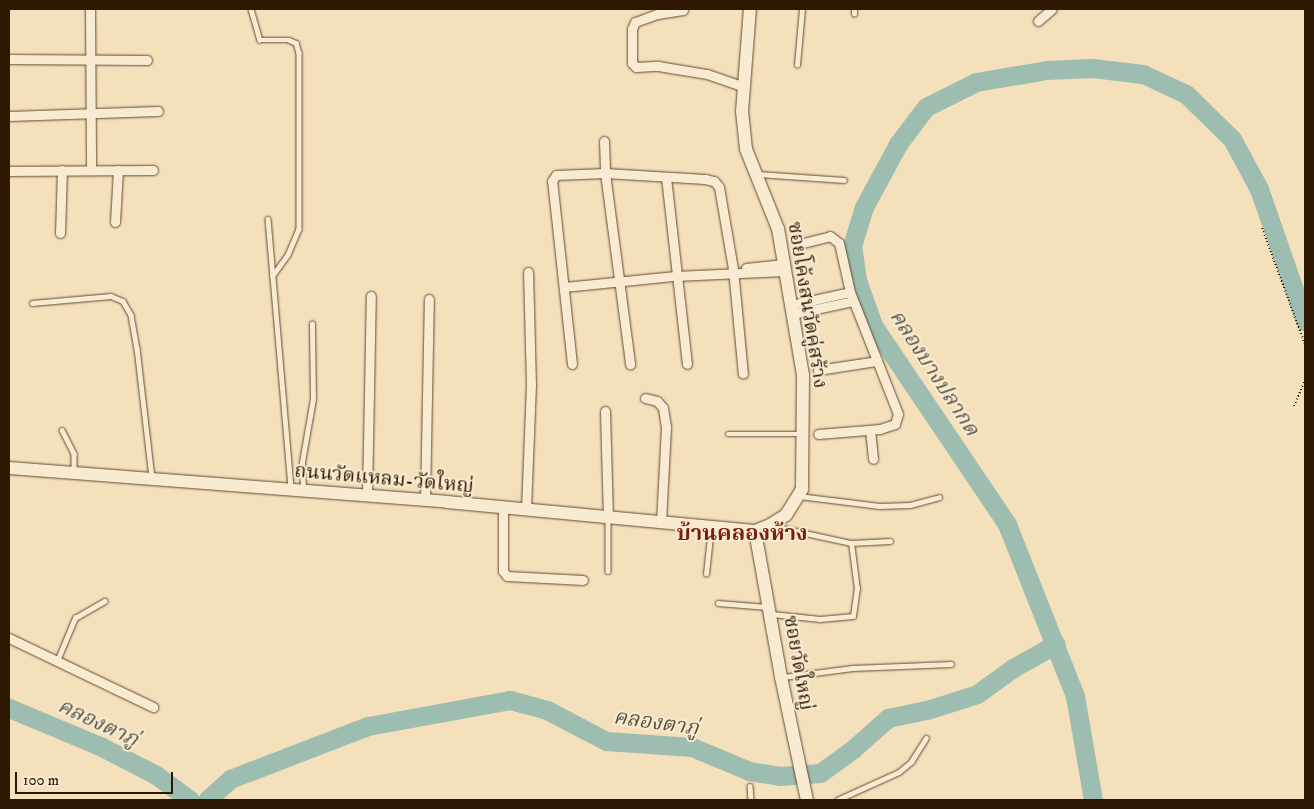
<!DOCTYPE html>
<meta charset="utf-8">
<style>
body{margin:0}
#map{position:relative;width:1314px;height:809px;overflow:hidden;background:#f4e0ba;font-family:"IM FELL DW Pica","Noto Serif Thai",serif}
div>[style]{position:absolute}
.river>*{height:19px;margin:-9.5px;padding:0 9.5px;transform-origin:9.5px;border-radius:9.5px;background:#9cbdb0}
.path>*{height:2px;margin-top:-1px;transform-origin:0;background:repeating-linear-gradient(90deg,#2e1802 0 1px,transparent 0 3.5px)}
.roads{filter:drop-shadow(0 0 1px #604a30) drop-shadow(0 0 1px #604a30)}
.lane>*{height:4.5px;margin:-2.25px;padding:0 2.25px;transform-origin:2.25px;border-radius:2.25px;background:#f8ebd2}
.street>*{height:9px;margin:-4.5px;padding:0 4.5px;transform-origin:4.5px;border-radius:4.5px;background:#f8ebd2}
.secondary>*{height:12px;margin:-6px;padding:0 6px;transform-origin:6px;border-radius:6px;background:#f8ebd2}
span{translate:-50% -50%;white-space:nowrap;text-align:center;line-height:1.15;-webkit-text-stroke:4px #f8ebd2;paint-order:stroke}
.street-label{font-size:20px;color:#2e1802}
.water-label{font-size:21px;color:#54523f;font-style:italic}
.quarter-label{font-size:22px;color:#7a1f14;font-weight:700}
.frame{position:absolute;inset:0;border:10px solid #2e1802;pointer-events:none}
.scale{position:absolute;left:15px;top:772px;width:158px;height:22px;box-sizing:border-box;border:2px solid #2e1802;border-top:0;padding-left:6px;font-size:15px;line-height:18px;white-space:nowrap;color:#2e1802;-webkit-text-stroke:4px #f8ebd2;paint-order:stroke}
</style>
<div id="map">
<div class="river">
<i style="left:9px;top:708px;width:99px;rotate:22.7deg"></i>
<i style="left:100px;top:746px;width:63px;rotate:27.4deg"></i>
<i style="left:156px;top:775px;width:42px;rotate:36.3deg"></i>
<i style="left:207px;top:800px;width:31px;rotate:-42deg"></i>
<i style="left:230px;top:779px;width:148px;rotate:-21deg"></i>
<i style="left:368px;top:726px;width:144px;rotate:-10.4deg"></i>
<i style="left:510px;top:700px;width:38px;rotate:15deg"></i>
<i style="left:547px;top:710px;width:67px;rotate:27.7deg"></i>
<i style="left:606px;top:741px;width:86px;rotate:4deg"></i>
<i style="left:692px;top:747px;width:62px;rotate:22.8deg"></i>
<i style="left:749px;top:771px;width:31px;rotate:9deg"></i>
<i style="left:780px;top:776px;width:40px;rotate:-4.3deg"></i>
<i style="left:820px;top:773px;width:41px;rotate:-36deg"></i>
<i style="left:853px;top:749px;width:47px;rotate:-41.5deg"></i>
<i style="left:888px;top:718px;width:40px;rotate:-12deg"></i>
<i style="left:927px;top:710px;width:52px;rotate:-17.7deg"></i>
<i style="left:977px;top:694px;width:44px;rotate:-35.8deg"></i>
<i style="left:1013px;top:668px;width:49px;rotate:-29.2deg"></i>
<i style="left:1093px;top:800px;width:106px;rotate:-99.8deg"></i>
<i style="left:1075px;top:696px;width:185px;rotate:-111.6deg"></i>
<i style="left:1007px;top:524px;width:240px;rotate:-124deg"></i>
<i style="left:873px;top:325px;width:48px;rotate:-109.6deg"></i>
<i style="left:857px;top:280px;width:34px;rotate:-98deg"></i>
<i style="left:852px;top:246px;width:41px;rotate:-72.9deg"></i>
<i style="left:864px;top:207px;width:72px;rotate:-61.6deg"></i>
<i style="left:898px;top:144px;width:46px;rotate:-52.9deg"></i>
<i style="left:926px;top:107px;width:56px;rotate:-26.6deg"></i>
<i style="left:976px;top:82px;width:72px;rotate:-9.6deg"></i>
<i style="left:1047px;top:70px;width:45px;rotate:-2.5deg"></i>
<i style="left:1092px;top:68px;width:51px;rotate:6.7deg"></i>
<i style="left:1143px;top:74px;width:47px;rotate:24.9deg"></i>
<i style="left:1186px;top:94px;width:64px;rotate:44.4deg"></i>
<i style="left:1232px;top:139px;width:57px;rotate:61.6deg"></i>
<i style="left:1259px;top:189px;width:140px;rotate:70.8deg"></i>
</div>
<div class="path">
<i style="left:1262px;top:228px;width:124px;rotate:69.7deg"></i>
<i style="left:1294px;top:406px;width:28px;rotate:-67deg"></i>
</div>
<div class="roads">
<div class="lane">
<i style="left:251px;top:9px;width:32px;rotate:74deg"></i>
<i style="left:260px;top:40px;width:29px"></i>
<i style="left:289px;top:40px;width:8px;rotate:23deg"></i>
<i style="left:296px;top:43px;width:10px;rotate:73deg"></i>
<i style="left:299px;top:53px;width:176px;rotate:90deg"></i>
<i style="left:299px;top:229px;width:28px;rotate:113deg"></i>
<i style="left:288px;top:255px;width:26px;rotate:126deg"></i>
<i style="left:854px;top:14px;width:5px;rotate:-90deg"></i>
<i style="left:797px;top:65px;width:56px;rotate:-84.9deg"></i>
<i style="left:758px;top:174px;width:86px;rotate:4deg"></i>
<i style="left:268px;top:219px;width:271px;rotate:85.1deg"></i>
<i style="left:32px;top:303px;width:79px;rotate:-5.1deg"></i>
<i style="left:111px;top:296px;width:13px;rotate:23deg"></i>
<i style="left:123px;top:301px;width:16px;rotate:60deg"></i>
<i style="left:131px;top:315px;width:34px;rotate:80deg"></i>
<i style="left:137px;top:348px;width:130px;rotate:83.4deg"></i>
<i style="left:62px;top:430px;width:27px;rotate:63deg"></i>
<i style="left:74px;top:454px;width:17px;rotate:90deg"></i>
<i style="left:728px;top:434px;width:73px"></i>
<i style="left:303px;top:489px;width:27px;rotate:-92deg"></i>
<i style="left:302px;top:462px;width:64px;rotate:-80.1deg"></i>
<i style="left:313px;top:399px;width:75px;rotate:-90.8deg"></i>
<i style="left:799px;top:496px;width:81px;rotate:7.1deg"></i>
<i style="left:879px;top:506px;width:31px;rotate:-2deg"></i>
<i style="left:910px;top:505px;width:30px;rotate:-15deg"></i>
<i style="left:608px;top:520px;width:51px;rotate:90deg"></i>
<i style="left:773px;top:526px;width:80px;rotate:12.3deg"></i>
<i style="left:851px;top:543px;width:39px;rotate:-3deg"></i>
<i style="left:706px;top:574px;width:46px;rotate:-83.8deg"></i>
<i style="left:718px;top:603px;width:49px;rotate:4.7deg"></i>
<i style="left:772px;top:614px;width:48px;rotate:5.9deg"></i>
<i style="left:820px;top:619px;width:33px;rotate:-5deg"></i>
<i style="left:853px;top:616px;width:27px;rotate:-82deg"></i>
<i style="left:857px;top:589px;width:46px;rotate:-97.4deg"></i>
<i style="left:57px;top:661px;width:47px;rotate:-67.3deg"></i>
<i style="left:75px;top:618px;width:34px;rotate:-30deg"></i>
<i style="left:783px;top:677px;width:70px;rotate:-7.4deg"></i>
<i style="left:852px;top:668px;width:99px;rotate:-2.3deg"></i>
<i style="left:750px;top:786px;width:14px;rotate:86deg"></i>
<i style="left:837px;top:800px;width:68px;rotate:-24.3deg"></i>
<i style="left:899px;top:772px;width:16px;rotate:-40deg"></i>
<i style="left:911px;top:762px;width:28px;rotate:-58deg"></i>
</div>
<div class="street">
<i style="left:90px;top:9px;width:161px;rotate:89.6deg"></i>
<i style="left:683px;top:10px;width:26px;rotate:171deg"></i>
<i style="left:657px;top:14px;width:23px;rotate:160deg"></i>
<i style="left:635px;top:22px;width:8px;rotate:113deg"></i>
<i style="left:632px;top:29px;width:34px;rotate:90deg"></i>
<i style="left:632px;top:63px;width:6px;rotate:45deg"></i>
<i style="left:636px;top:67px;width:22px;rotate:-3deg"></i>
<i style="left:658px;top:66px;width:50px;rotate:9.3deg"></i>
<i style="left:707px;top:74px;width:39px;rotate:19deg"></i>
<i style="left:1038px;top:21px;width:18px;rotate:-41deg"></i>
<i style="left:9px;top:59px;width:138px;rotate:0.4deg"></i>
<i style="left:9px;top:116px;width:149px;rotate:-1.9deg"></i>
<i style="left:604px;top:141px;width:32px;rotate:88deg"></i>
<i style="left:605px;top:173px;width:193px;rotate:82.5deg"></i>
<i style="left:9px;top:171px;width:144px;rotate:-0.4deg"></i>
<i style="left:666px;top:177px;width:188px;rotate:83.6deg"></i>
<i style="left:115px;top:222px;width:52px;rotate:-86.7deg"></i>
<i style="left:60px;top:233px;width:63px;rotate:-88.2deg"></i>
<i style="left:799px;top:244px;width:32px;rotate:-14deg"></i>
<i style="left:830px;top:236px;width:11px;rotate:38deg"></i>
<i style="left:839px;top:243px;width:50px;rotate:77.3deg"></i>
<i style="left:850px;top:292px;width:131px;rotate:68.5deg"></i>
<i style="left:898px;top:414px;width:10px;rotate:107deg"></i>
<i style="left:895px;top:424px;width:16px;rotate:162deg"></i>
<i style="left:880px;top:429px;width:62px;rotate:175.4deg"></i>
<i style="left:746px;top:268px;width:38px;rotate:-6deg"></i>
<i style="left:564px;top:287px;width:112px;rotate:-5.7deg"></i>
<i style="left:675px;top:276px;width:110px;rotate:-2.6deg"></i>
<i style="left:791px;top:305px;width:60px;rotate:-12.4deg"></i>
<i style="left:792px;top:314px;width:62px;rotate:-12deg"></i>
<i style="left:572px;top:364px;width:184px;rotate:-96.2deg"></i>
<i style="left:552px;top:181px;width:7px;rotate:-56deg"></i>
<i style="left:556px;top:175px;width:49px;rotate:-2.3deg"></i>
<i style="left:605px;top:173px;width:100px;rotate:3.4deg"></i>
<i style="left:705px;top:179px;width:9px;rotate:13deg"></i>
<i style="left:714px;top:181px;width:8px;rotate:50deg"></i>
<i style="left:719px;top:187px;width:83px;rotate:80.3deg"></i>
<i style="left:733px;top:269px;width:105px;rotate:84.6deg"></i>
<i style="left:818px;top:370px;width:60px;rotate:-8.7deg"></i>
<i style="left:645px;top:398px;width:12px;rotate:14deg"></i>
<i style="left:657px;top:401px;width:9px;rotate:49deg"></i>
<i style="left:663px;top:408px;width:19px;rotate:81deg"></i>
<i style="left:666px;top:427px;width:94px;rotate:93deg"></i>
<i style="left:605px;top:411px;width:105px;rotate:88.4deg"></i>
<i style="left:870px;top:430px;width:29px;rotate:84deg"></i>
<i style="left:367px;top:496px;width:200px;rotate:-88.9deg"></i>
<i style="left:425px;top:501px;width:202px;rotate:-88.9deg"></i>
<i style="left:503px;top:507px;width:64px;rotate:90deg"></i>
<i style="left:503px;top:571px;width:6px;rotate:51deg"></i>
<i style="left:507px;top:576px;width:76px;rotate:3deg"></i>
<i style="left:526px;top:509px;width:124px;rotate:-87.7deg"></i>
<i style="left:531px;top:385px;width:113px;rotate:-91.5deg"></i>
<i style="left:9px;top:638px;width:160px;rotate:25.6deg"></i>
</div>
<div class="secondary">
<i style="left:9px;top:468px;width:439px;rotate:4.4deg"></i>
<i style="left:447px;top:502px;width:309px;rotate:5.4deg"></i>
<i style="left:755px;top:531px;width:16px;rotate:-22deg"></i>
<i style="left:770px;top:525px;width:19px;rotate:-32deg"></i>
<i style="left:786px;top:515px;width:31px;rotate:-58deg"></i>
<i style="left:802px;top:489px;width:114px;rotate:-89.5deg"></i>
<i style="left:803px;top:375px;width:148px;rotate:-99.7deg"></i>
<i style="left:778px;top:229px;width:86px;rotate:-111.8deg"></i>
<i style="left:746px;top:149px;width:37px;rotate:-96deg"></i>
<i style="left:742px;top:112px;width:103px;rotate:-85.6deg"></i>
<i style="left:755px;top:531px;width:148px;rotate:79.9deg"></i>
<i style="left:781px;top:677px;width:126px;rotate:78.1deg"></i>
</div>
</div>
<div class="street-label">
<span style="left:807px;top:305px;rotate:81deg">ซอยโค้งสนวัดคู่สร้าง</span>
<span style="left:384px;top:479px;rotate:5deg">ถนนวัดแหลม-วัดใหญ่</span>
<span style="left:798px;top:663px;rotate:80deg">ซอยวัดใหญ่</span>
</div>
<div class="water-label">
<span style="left:934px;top:373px;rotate:57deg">คลองบางปลากด</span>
<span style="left:98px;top:723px;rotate:25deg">คลองตาภู่</span>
<span style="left:656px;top:723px;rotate:8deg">คลองตาภู่</span>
</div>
<div class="quarter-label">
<span style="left:742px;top:534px">บ้านคลองห้าง</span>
</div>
<div class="frame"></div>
<div class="scale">100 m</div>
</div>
